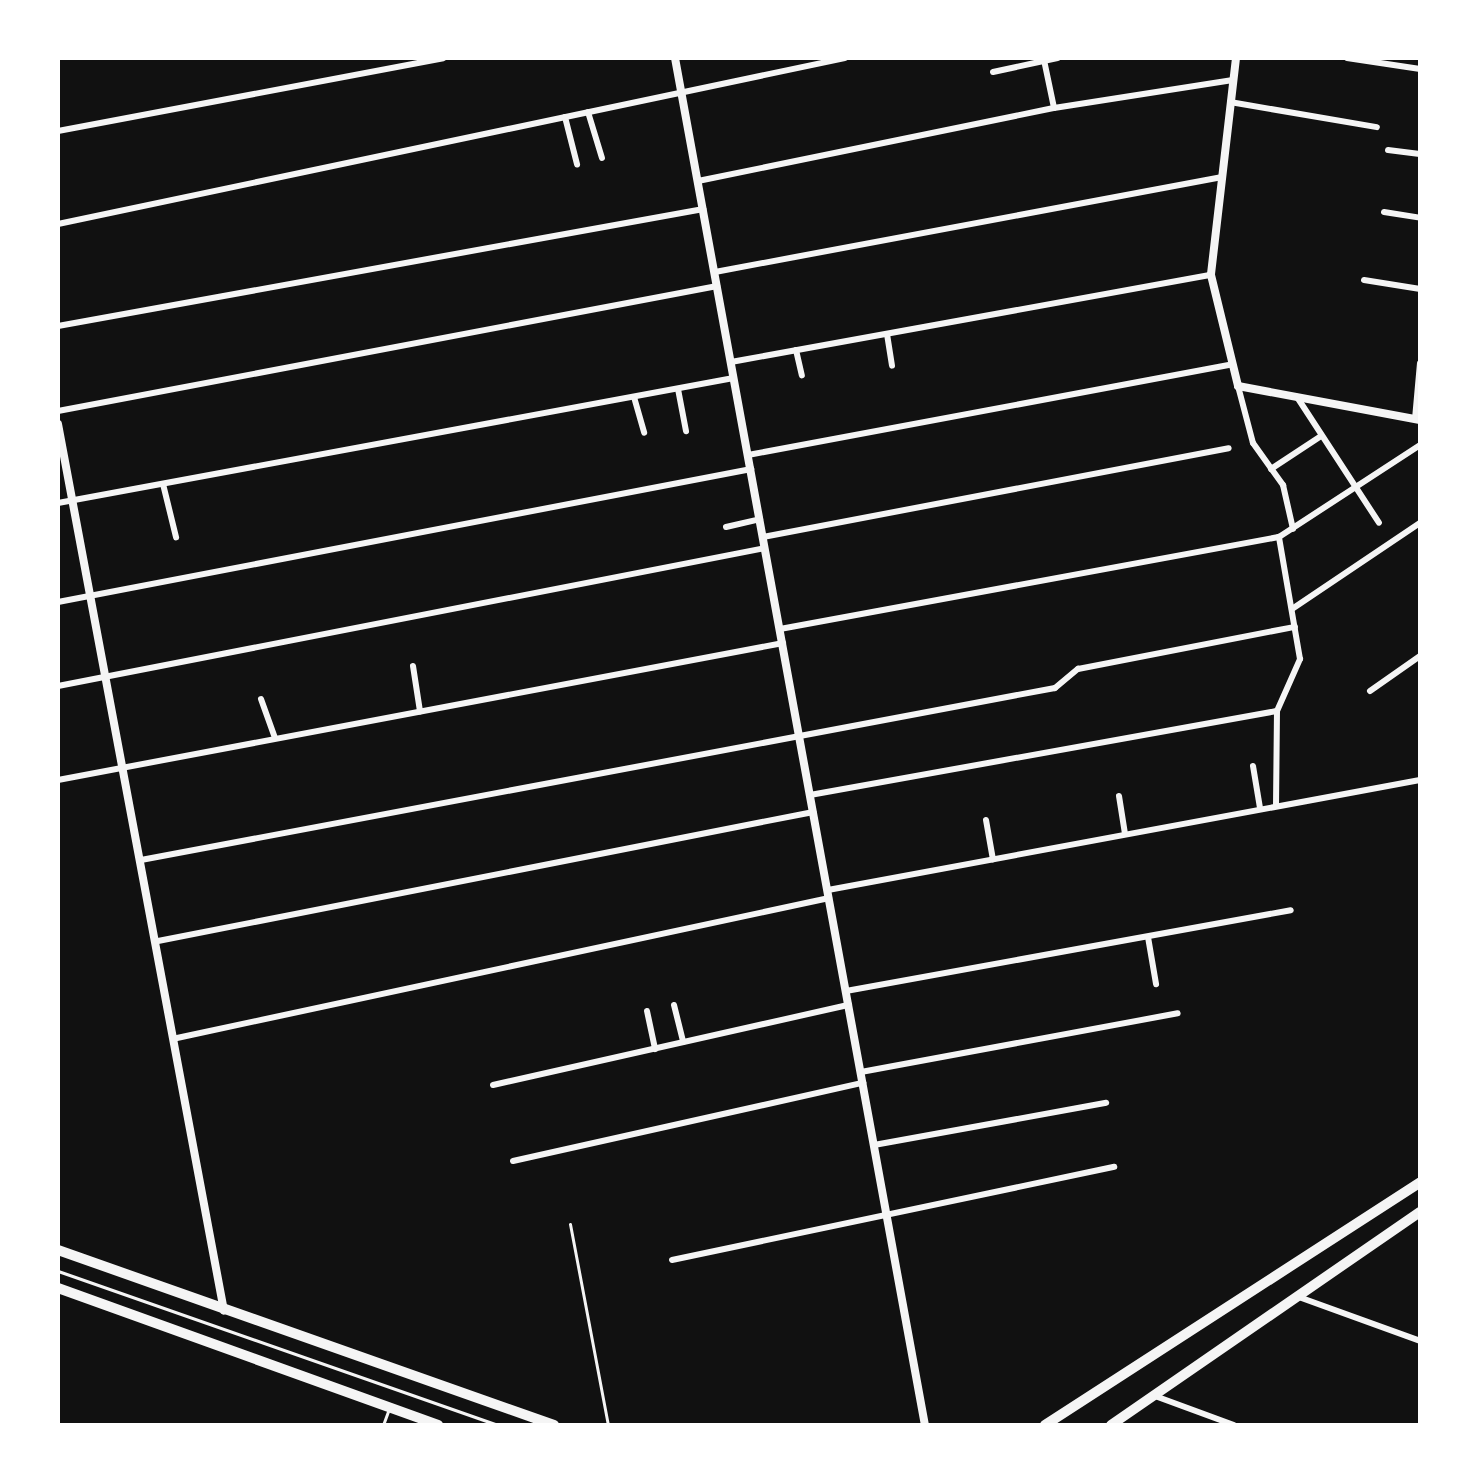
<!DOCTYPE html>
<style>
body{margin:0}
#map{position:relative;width:1478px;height:1483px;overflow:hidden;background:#111;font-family:Inter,sans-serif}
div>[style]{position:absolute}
.service>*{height:3px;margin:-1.5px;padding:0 1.5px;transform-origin:1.5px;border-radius:1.5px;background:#f5f5f5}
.minor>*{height:6px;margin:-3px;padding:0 3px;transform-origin:3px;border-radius:3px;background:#f5f5f5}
.tertiary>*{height:8px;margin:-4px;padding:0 4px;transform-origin:4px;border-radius:4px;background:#f5f5f5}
.primary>*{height:10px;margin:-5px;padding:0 5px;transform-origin:5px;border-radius:5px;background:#f5f5f5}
span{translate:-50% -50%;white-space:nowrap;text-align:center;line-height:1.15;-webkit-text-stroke:6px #fff;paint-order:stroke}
.frame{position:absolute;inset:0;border:60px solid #fff;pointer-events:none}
</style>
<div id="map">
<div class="service">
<i style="left:570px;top:1224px;width:205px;rotate:79.3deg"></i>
<i style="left:58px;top:1271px;width:466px;rotate:19.3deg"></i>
<i style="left:383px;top:1425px;width:15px;rotate:-70deg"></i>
</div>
<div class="minor">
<i style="left:1347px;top:58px;width:74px;rotate:8.6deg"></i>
<i style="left:1044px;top:60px;width:49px;rotate:78.2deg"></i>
<i style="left:993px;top:72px;width:66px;rotate:-12.2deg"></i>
<i style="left:1230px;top:102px;width:149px;rotate:9.7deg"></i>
<i style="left:588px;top:112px;width:48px;rotate:73.1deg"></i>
<i style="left:565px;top:117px;width:49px;rotate:75.7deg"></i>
<i style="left:58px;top:131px;width:392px;rotate:-10.7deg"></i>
<i style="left:1388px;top:150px;width:32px;rotate:7deg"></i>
<i style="left:698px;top:181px;width:363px;rotate:-11.6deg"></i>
<i style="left:1054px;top:108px;width:181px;rotate:-8.9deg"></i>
<i style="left:1384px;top:212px;width:36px;rotate:9deg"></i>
<i style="left:58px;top:224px;width:804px;rotate:-11.91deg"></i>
<i style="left:715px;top:272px;width:516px;rotate:-10.61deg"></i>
<i style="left:1364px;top:280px;width:57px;rotate:9.1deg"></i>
<i style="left:58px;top:326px;width:656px;rotate:-10.28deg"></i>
<i style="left:887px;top:334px;width:32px;rotate:81deg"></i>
<i style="left:796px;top:350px;width:26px;rotate:77deg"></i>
<i style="left:731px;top:362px;width:488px;rotate:-10.3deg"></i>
<i style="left:1238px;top:386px;width:59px;rotate:75.3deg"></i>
<i style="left:1253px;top:443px;width:52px;rotate:54.5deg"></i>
<i style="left:1283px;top:485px;width:45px;rotate:77.2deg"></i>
<i style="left:678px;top:389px;width:43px;rotate:79.2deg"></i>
<i style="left:634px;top:397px;width:37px;rotate:74deg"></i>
<i style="left:1297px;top:397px;width:150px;rotate:56.9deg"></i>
<i style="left:58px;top:411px;width:671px;rotate:-10.74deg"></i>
<i style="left:1415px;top:419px;width:56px;rotate:-84.9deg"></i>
<i style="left:748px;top:455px;width:493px;rotate:-10.6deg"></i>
<i style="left:1271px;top:469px;width:60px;rotate:-33.4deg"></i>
<i style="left:163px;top:484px;width:55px;rotate:76.2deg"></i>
<i style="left:58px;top:503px;width:687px;rotate:-10.48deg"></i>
<i style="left:726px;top:527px;width:35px;rotate:-13deg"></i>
<i style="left:763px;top:537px;width:474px;rotate:-10.8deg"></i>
<i style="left:58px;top:602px;width:706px;rotate:-10.86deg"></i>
<i style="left:1292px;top:609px;width:154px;rotate:-33.9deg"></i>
<i style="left:780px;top:629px;width:507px;rotate:-10.45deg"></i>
<i style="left:1279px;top:537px;width:168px;rotate:-33.1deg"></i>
<i style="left:413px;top:666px;width:46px;rotate:81.2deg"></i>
<i style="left:58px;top:686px;width:720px;rotate:-11.04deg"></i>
<i style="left:1370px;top:691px;width:61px;rotate:-35deg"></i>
<i style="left:261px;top:699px;width:41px;rotate:70.3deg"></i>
<i style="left:1253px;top:766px;width:43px;rotate:80.5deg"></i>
<i style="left:58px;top:780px;width:738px;rotate:-10.7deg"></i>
<i style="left:810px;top:795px;width:474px;rotate:-10.2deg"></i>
<i style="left:1119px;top:796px;width:38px;rotate:81deg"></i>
<i style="left:1276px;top:806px;width:95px;rotate:-89.4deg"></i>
<i style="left:1277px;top:711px;width:57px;rotate:-66.1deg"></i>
<i style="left:1300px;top:659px;width:124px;rotate:-99.8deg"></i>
<i style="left:986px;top:820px;width:40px;rotate:80deg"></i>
<i style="left:141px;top:860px;width:930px;rotate:-10.66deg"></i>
<i style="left:1055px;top:688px;width:30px;rotate:-40deg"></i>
<i style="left:1078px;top:669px;width:221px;rotate:-11deg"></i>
<i style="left:828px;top:890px;width:602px;rotate:-10.53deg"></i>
<i style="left:1148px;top:937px;width:48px;rotate:80.3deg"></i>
<i style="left:158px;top:941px;width:668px;rotate:-11.14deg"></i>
<i style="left:846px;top:991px;width:452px;rotate:-10.3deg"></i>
<i style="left:674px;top:1005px;width:38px;rotate:76deg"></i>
<i style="left:647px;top:1011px;width:39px;rotate:78deg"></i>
<i style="left:177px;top:1038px;width:667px;rotate:-12.12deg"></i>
<i style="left:861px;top:1072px;width:322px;rotate:-10.5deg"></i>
<i style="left:493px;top:1085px;width:365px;rotate:-12.7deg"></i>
<i style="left:874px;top:1145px;width:236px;rotate:-10.3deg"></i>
<i style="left:513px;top:1161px;width:359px;rotate:-12.6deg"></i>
<i style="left:672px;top:1260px;width:452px;rotate:-11.9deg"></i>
<i style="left:1296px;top:1296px;width:132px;rotate:19.9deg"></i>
<i style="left:1155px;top:1396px;width:84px;rotate:20.2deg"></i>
</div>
<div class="tertiary">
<i style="left:675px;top:58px;width:1390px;rotate:79.64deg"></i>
<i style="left:1236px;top:58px;width:218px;rotate:96.6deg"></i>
<i style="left:1211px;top:275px;width:114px;rotate:76.3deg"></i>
<i style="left:1238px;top:386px;width:185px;rotate:10.6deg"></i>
<i style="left:58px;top:424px;width:902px;rotate:79.4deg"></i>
</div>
<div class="primary">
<i style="left:58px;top:1250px;width:526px;rotate:19.43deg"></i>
<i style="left:58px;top:1288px;width:404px;rotate:19.8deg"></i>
<i style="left:1045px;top:1425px;width:447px;rotate:-32.9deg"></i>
<i style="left:1111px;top:1425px;width:375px;rotate:-34.6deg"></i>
</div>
<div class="frame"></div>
</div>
